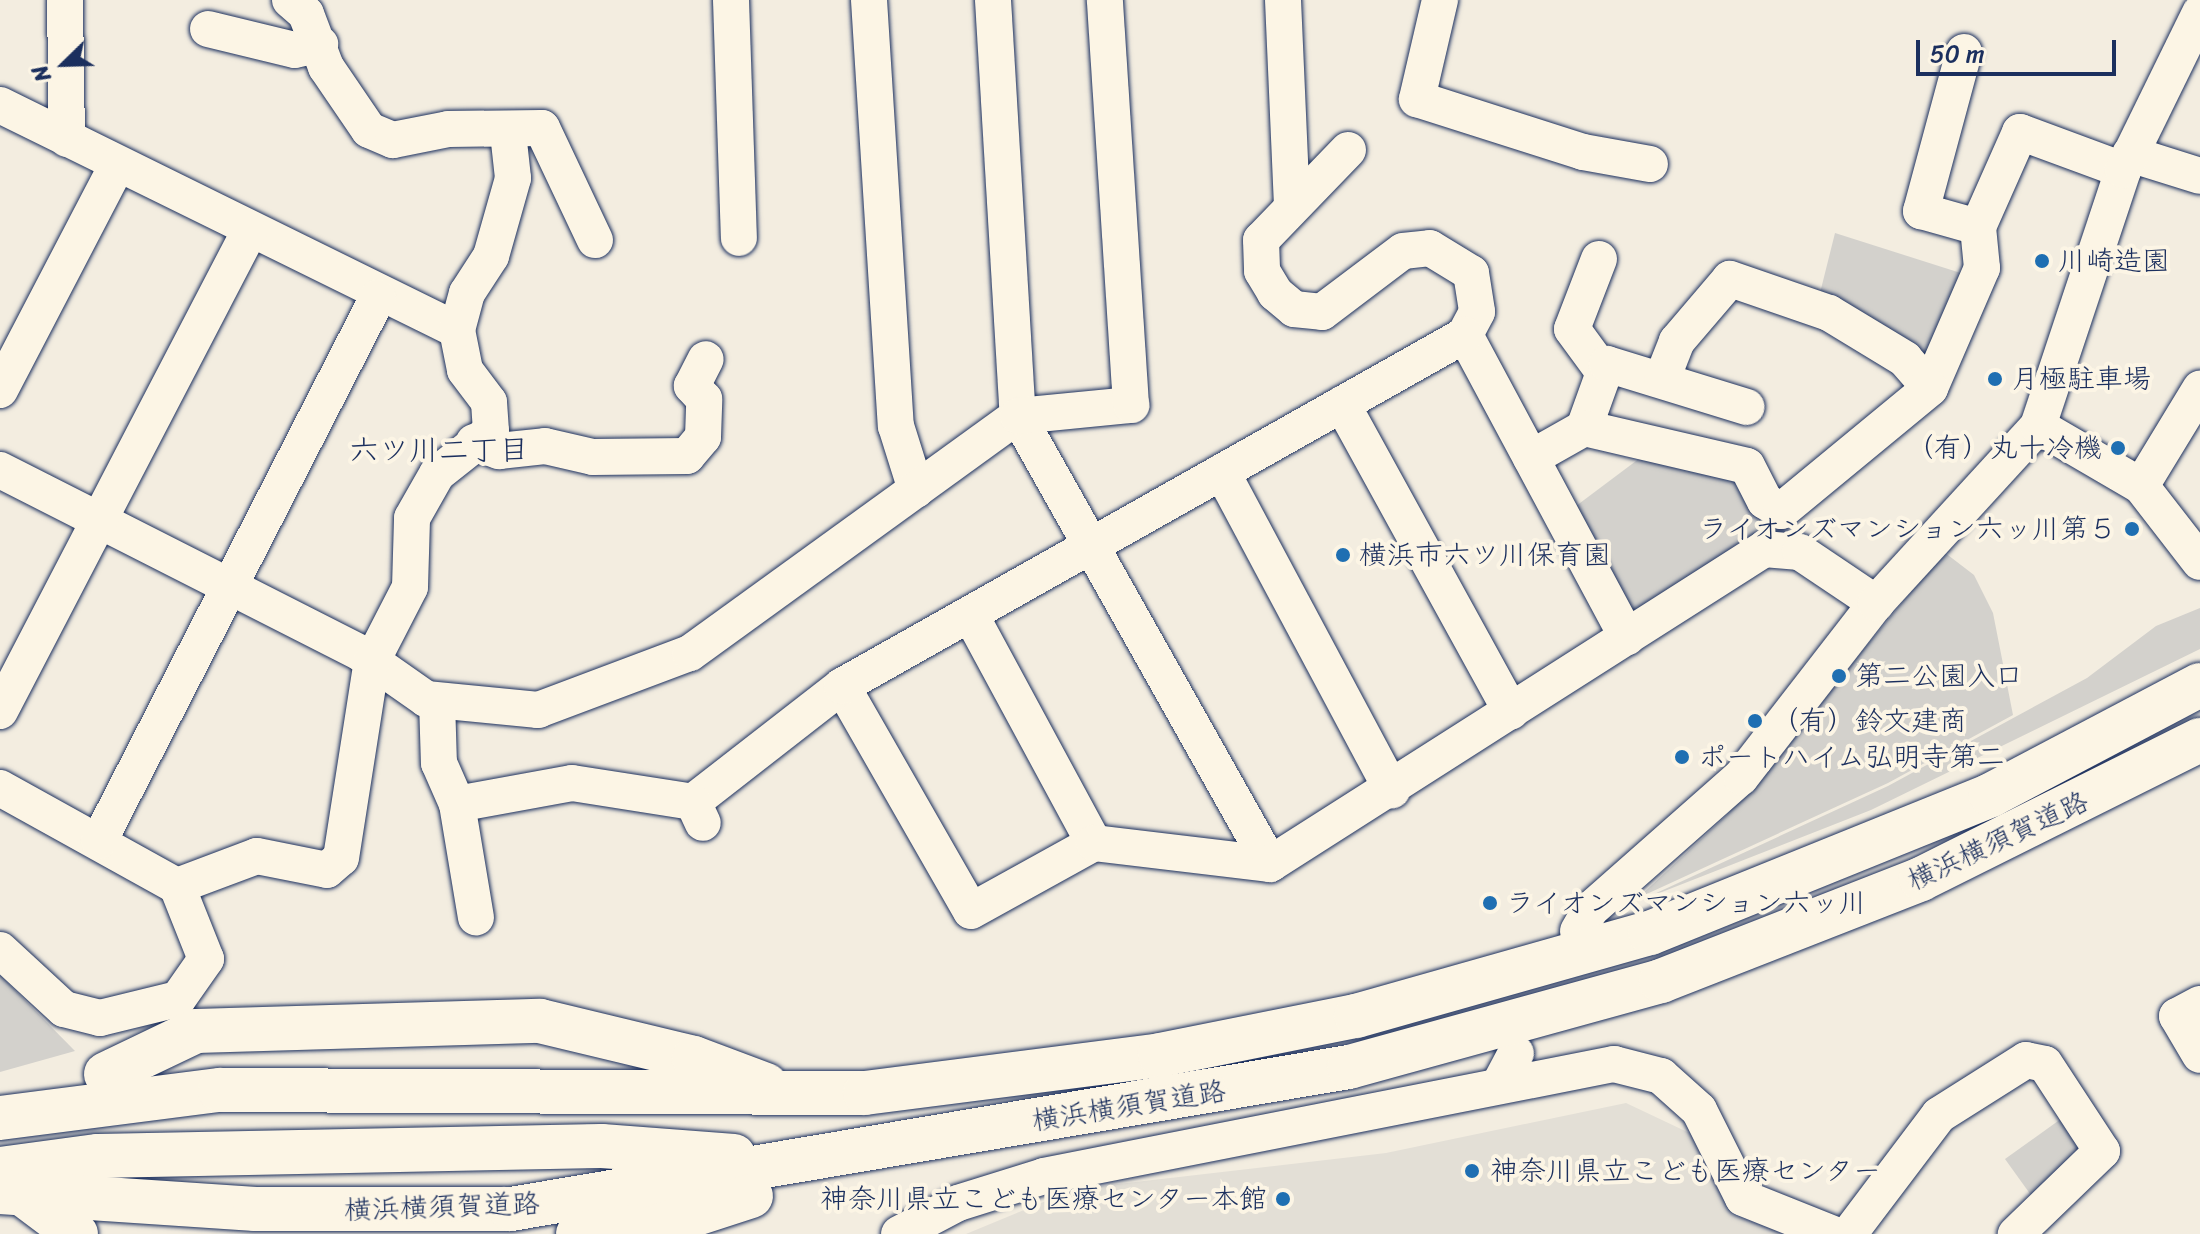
<!DOCTYPE html>
<meta charset="utf-8">
<style>
body{margin:0}
#map{position:relative;width:2200px;height:1234px;overflow:hidden;background:#f3ede0;font-family:Sriracha,"Klee One",sans-serif}
div>[style]{position:absolute}
.built>*{inset:0;background:#e3dfd6}
.green>*{inset:0;background:#d3d1cc}
.roads{filter:drop-shadow(0 0 2px #1b2f5e) drop-shadow(0 0 2px #1b2f5e)}
.minor>*{height:36px;margin:-18px;padding:0 18px;transform-origin:18px;border-radius:18px;background:#fcf5e5}
.highway>*{height:44px;margin:-22px;padding:0 22px;transform-origin:22px;border-radius:22px;background:#fcf5e5}
.dots>*{width:22px;height:22px;translate:-50% -50%;box-sizing:border-box;border:4px solid #fcf5e5;border-radius:50%}
span{translate:-50% -50%;white-space:nowrap;text-align:center;line-height:1.15;-webkit-text-stroke:8px #fcf5e5;paint-order:stroke}
.poi-label{font-size:28px;color:#1b2f5e}
.left{translate:0 -50%;text-align:left}
.right{translate:-100% -50%;text-align:right}
.street-label{font-size:28px;color:#1b2f5e}
.neighbourhood-label{font-size:30px;color:#1b2f5e}
.north{position:absolute;left:24px;top:24px;width:80px;height:80px;-webkit-text-stroke:6px #fcf5e5;paint-order:stroke;rotate:247deg;font-size:22px;font-weight:700;line-height:32px;text-align:center;color:#1b2f5e}
.north::after{content:'';display:block;margin:auto;width:28px;height:36px;background:#1b2f5e;clip-path:polygon(50% 0,100% 100%,50% 72%,0 100%)}
.scale{position:absolute;left:1916px;top:40px;width:200px;height:36px;box-sizing:border-box;border:4px solid #1b2f5e;border-top:0;padding-left:10px;font-size:24px;line-height:28px;white-space:nowrap;color:#1b2f5e;-webkit-text-stroke:6px #fcf5e5;paint-order:stroke}
</style>
<div id="map">
<div class="built">
<i style="clip-path:polygon(1626px 1103px,1700px 1138px,1732px 1215px,1788px 1234px,966px 1234px,1075px 1189px,1386px 1153px)"></i>
</div>
<div class="green">
<i style="clip-path:polygon(1835px 233px,1967px 275px,1934px 363px,1820px 293px)"></i>
<i style="clip-path:polygon(1644px 455px,1738px 477px,1768px 516px,1770px 535px,1631px 619px,1572px 509px)"></i>
<i style="clip-path:polygon(1944px 552px,1974px 575px,1993px 613px,2013px 715px,1888px 783px,1638px 898px,1727px 815px)"></i>
<i style="clip-path:polygon(2200px 608px,2200px 649px,1871px 810px,1639px 901px,1888px 786px,2087px 678px,2156px 626px)"></i>
<i style="clip-path:polygon(0 975px,75px 1051px,0 1072px)"></i>
<i style="clip-path:polygon(2065px 1116px,2087px 1145px,2033px 1198px,2005px 1159px)"></i>
</div>
<div class="roads">
<div class="minor">
<i style="left:65px;top:0;width:139px;rotate:89.2deg"></i>
<i style="left:290px;top:0;width:21px;rotate:41deg"></i>
<i style="left:306px;top:14px;width:57px;rotate:69.3deg"></i>
<i style="left:326px;top:67px;width:76px;rotate:55.7deg"></i>
<i style="left:369px;top:130px;width:26px;rotate:23deg"></i>
<i style="left:393px;top:140px;width:56px;rotate:-11.3deg"></i>
<i style="left:448px;top:129px;width:94px;rotate:-0.6deg"></i>
<i style="left:542px;top:128px;width:124px;rotate:64.7deg"></i>
<i style="left:731px;top:0;width:238px;rotate:88.1deg"></i>
<i style="left:869px;top:0;width:427px;rotate:86.4deg"></i>
<i style="left:896px;top:426px;width:67px;rotate:72.6deg"></i>
<i style="left:993px;top:0;width:417px;rotate:86.6deg"></i>
<i style="left:1018px;top:416px;width:514px;rotate:60.64deg"></i>
<i style="left:1283px;top:0;width:205px;rotate:87.5deg"></i>
<i style="left:1440px;top:0;width:102px;rotate:103.1deg"></i>
<i style="left:1417px;top:99px;width:174px;rotate:17.7deg"></i>
<i style="left:1583px;top:152px;width:68px;rotate:10.2deg"></i>
<i style="left:208px;top:29px;width:89px;rotate:13.6deg"></i>
<i style="left:295px;top:50px;width:26px;rotate:-13deg"></i>
<i style="left:1964px;top:52px;width:165px;rotate:105.1deg"></i>
<i style="left:1921px;top:211px;width:59px;rotate:15.7deg"></i>
<i style="left:0;top:105px;width:509px;rotate:26.21deg"></i>
<i style="left:1348px;top:150px;width:125px;rotate:134deg"></i>
<i style="left:1261px;top:240px;width:31px;rotate:88deg"></i>
<i style="left:1262px;top:271px;width:26px;rotate:59deg"></i>
<i style="left:1275px;top:293px;width:25px;rotate:40deg"></i>
<i style="left:1294px;top:309px;width:28px;rotate:6deg"></i>
<i style="left:1322px;top:312px;width:101px;rotate:-37deg"></i>
<i style="left:1403px;top:251px;width:27px;rotate:-6deg"></i>
<i style="left:1430px;top:248px;width:48px;rotate:31.4deg"></i>
<i style="left:1471px;top:273px;width:39px;rotate:81deg"></i>
<i style="left:1477px;top:312px;width:26px;rotate:118deg"></i>
<i style="left:1465px;top:335px;width:343px;rotate:61.8deg"></i>
<i style="left:2130px;top:154px;width:73px;rotate:17.4deg"></i>
<i style="left:1599px;top:259px;width:75px;rotate:111.1deg"></i>
<i style="left:1572px;top:329px;width:51px;rotate:53.8deg"></i>
<i style="left:1930px;top:388px;width:131px;rotate:-66.6deg"></i>
<i style="left:1982px;top:268px;width:41px;rotate:-95.6deg"></i>
<i style="left:1978px;top:227px;width:104px;rotate:-66.1deg"></i>
<i style="left:2020px;top:132px;width:110px;rotate:20.3deg"></i>
<i style="left:0;top:390px;width:254px;rotate:-62.5deg"></i>
<i style="left:1342px;top:404px;width:351px;rotate:61.2deg"></i>
<i style="left:2038px;top:426px;width:119px;rotate:30.2deg"></i>
<i style="left:2141px;top:486px;width:96px;rotate:52.2deg"></i>
<i style="left:1584px;top:428px;width:68px;rotate:-70.2deg"></i>
<i style="left:1607px;top:364px;width:146px;rotate:17.1deg"></i>
<i style="left:474px;top:442px;width:27px;rotate:20deg"></i>
<i style="left:499px;top:451px;width:46px;rotate:-6.2deg"></i>
<i style="left:545px;top:446px;width:49px;rotate:12.9deg"></i>
<i style="left:593px;top:457px;width:94px;rotate:-0.6deg"></i>
<i style="left:687px;top:456px;width:25px;rotate:-50deg"></i>
<i style="left:703px;top:437px;width:38px;rotate:-88deg"></i>
<i style="left:704px;top:399px;width:18px;rotate:-133deg"></i>
<i style="left:692px;top:386px;width:30px;rotate:-63deg"></i>
<i style="left:1531px;top:458px;width:61px;rotate:-29.5deg"></i>
<i style="left:1584px;top:428px;width:167px;rotate:13.1deg"></i>
<i style="left:1747px;top:466px;width:39px;rotate:63deg"></i>
<i style="left:1765px;top:501px;width:19px;rotate:32deg"></i>
<i style="left:1781px;top:511px;width:193px;rotate:-39.5deg"></i>
<i style="left:1930px;top:388px;width:38px;rotate:-131deg"></i>
<i style="left:1905px;top:359px;width:89px;rotate:-148.8deg"></i>
<i style="left:1829px;top:313px;width:105px;rotate:-161deg"></i>
<i style="left:1730px;top:279px;width:82px;rotate:130.5deg"></i>
<i style="left:1677px;top:341px;width:41px;rotate:111.5deg"></i>
<i style="left:0;top:470px;width:406px;rotate:26.9deg"></i>
<i style="left:362px;top:654px;width:78px;rotate:35.1deg"></i>
<i style="left:426px;top:699px;width:113px;rotate:5.6deg"></i>
<i style="left:538px;top:710px;width:162px;rotate:-20.6deg"></i>
<i style="left:690px;top:653px;width:405px;rotate:-35.9deg"></i>
<i style="left:1018px;top:416px;width:114px;rotate:-5.6deg"></i>
<i style="left:1131px;top:405px;width:406px;rotate:-93.7deg"></i>
<i style="left:1222px;top:472px;width:361px;rotate:61.9deg"></i>
<i style="left:2141px;top:486px;width:114px;rotate:-58.7deg"></i>
<i style="left:970px;top:614px;width:260px;rotate:61.6deg"></i>
<i style="left:842px;top:686px;width:259px;rotate:60.2deg"></i>
<i style="left:971px;top:911px;width:141px;rotate:-28.9deg"></i>
<i style="left:1094px;top:843px;width:177px;rotate:6.8deg"></i>
<i style="left:1270px;top:864px;width:586px;rotate:-32.52deg"></i>
<i style="left:1764px;top:549px;width:36px;rotate:5deg"></i>
<i style="left:1800px;top:552px;width:92px;rotate:33.9deg"></i>
<i style="left:437px;top:701px;width:62px;rotate:88.2deg"></i>
<i style="left:439px;top:763px;width:45px;rotate:66.3deg"></i>
<i style="left:457px;top:804px;width:115px;rotate:80.5deg"></i>
<i style="left:0;top:711px;width:540px;rotate:-62.53deg"></i>
<i style="left:0;top:788px;width:202px;rotate:29deg"></i>
<i style="left:177px;top:886px;width:85px;rotate:-20.6deg"></i>
<i style="left:257px;top:856px;width:71px;rotate:11.3deg"></i>
<i style="left:327px;top:870px;width:18px;rotate:-41deg"></i>
<i style="left:341px;top:858px;width:199px;rotate:-81.1deg"></i>
<i style="left:372px;top:661px;width:83px;rotate:-62.8deg"></i>
<i style="left:410px;top:587px;width:69px;rotate:-88.3deg"></i>
<i style="left:412px;top:518px;width:51px;rotate:-60.4deg"></i>
<i style="left:437px;top:474px;width:69px;rotate:-38.5deg"></i>
<i style="left:491px;top:431px;width:29px;rotate:-94deg"></i>
<i style="left:489px;top:402px;width:40px;rotate:-127deg"></i>
<i style="left:465px;top:370px;width:41px;rotate:-101.3deg"></i>
<i style="left:457px;top:330px;width:38px;rotate:-75deg"></i>
<i style="left:467px;top:293px;width:44px;rotate:-57deg"></i>
<i style="left:491px;top:256px;width:81px;rotate:-74.2deg"></i>
<i style="left:513px;top:178px;width:45px;rotate:-96.3deg"></i>
<i style="left:693px;top:802px;width:189px;rotate:-37.9deg"></i>
<i style="left:842px;top:686px;width:715px;rotate:-29.4deg"></i>
<i style="left:457px;top:804px;width:117px;rotate:-10.3deg"></i>
<i style="left:572px;top:783px;width:122px;rotate:8.9deg"></i>
<i style="left:693px;top:802px;width:23px;rotate:65deg"></i>
<i style="left:99px;top:841px;width:611px;rotate:-62.85deg"></i>
<i style="left:1578px;top:931px;width:24px;rotate:-60deg"></i>
<i style="left:1590px;top:910px;width:201px;rotate:-41.4deg"></i>
<i style="left:1741px;top:777px;width:220px;rotate:-52.2deg"></i>
<i style="left:1876px;top:603px;width:240px;rotate:-47.5deg"></i>
<i style="left:2038px;top:426px;width:270px;rotate:-71.6deg"></i>
<i style="left:2123px;top:170px;width:175px;rotate:-63.9deg"></i>
<i style="left:0;top:950px;width:87px;rotate:42.7deg"></i>
<i style="left:64px;top:1009px;width:37px;rotate:14deg"></i>
<i style="left:100px;top:1018px;width:80px;rotate:-13.7deg"></i>
<i style="left:178px;top:999px;width:49px;rotate:-55deg"></i>
<i style="left:206px;top:959px;width:79px;rotate:-111.7deg"></i>
<i style="left:2200px;top:1004px;width:26px;rotate:152deg"></i>
<i style="left:2177px;top:1016px;width:45px;rotate:59.5deg"></i>
<i style="left:1499px;top:1085px;width:36px;rotate:-62deg"></i>
<i style="left:899px;top:1234px;width:67px;rotate:-27.7deg"></i>
<i style="left:958px;top:1203px;width:90px;rotate:-17.4deg"></i>
<i style="left:1044px;top:1176px;width:581px;rotate:-11.12deg"></i>
<i style="left:1614px;top:1064px;width:49px;rotate:14.3deg"></i>
<i style="left:1661px;top:1076px;width:51px;rotate:41.8deg"></i>
<i style="left:1699px;top:1110px;width:98px;rotate:63.4deg"></i>
<i style="left:1743px;top:1198px;width:97px;rotate:21.8deg"></i>
<i style="left:1849px;top:1234px;width:149px;rotate:-52.9deg"></i>
<i style="left:1939px;top:1115px;width:103px;rotate:-32.3deg"></i>
<i style="left:2026px;top:1060px;width:19px;rotate:12deg"></i>
<i style="left:2045px;top:1064px;width:104px;rotate:56.8deg"></i>
<i style="left:2102px;top:1151px;width:120px;rotate:136deg"></i>
</div>
<div class="highway">
<i style="left:106px;top:1074px;width:100px;rotate:-25.5deg"></i>
<i style="left:196px;top:1031px;width:344px;rotate:-1.7deg"></i>
<i style="left:540px;top:1021px;width:158px;rotate:13.5deg"></i>
<i style="left:694px;top:1058px;width:77px;rotate:20.6deg"></i>
<i style="left:0;top:1118px;width:222px;rotate:-7.3deg"></i>
<i style="left:220px;top:1090px;width:645px;rotate:0.27deg"></i>
<i style="left:865px;top:1093px;width:297px;rotate:-7.3deg"></i>
<i style="left:1160px;top:1055px;width:200px;rotate:-11.3deg"></i>
<i style="left:1356px;top:1016px;width:305px;rotate:-15.8deg"></i>
<i style="left:1650px;top:933px;width:368px;rotate:-22deg"></i>
<i style="left:1991px;top:795px;width:236px;rotate:-27.8deg"></i>
<i style="left:0;top:1169px;width:99px;rotate:-7.6deg"></i>
<i style="left:98px;top:1156px;width:504px;rotate:-1.14deg"></i>
<i style="left:602px;top:1146px;width:132px;rotate:4.3deg"></i>
<i style="left:0;top:1192px;width:256px;rotate:3.8deg"></i>
<i style="left:255px;top:1209px;width:256px"></i>
<i style="left:511px;top:1209px;width:850px;rotate:-9.62deg"></i>
<i style="left:1349px;top:1067px;width:324px;rotate:-15.4deg"></i>
<i style="left:1661px;top:981px;width:279px;rotate:-21.4deg"></i>
<i style="left:1921px;top:879px;width:312px;rotate:-26.5deg"></i>
<i style="left:24px;top:1195px;width:65px;rotate:36.9deg"></i>
<i style="left:578px;top:1234px;width:74px;rotate:-7deg"></i>
<i style="left:634px;top:1234px;width:123px;rotate:-18deg"></i>
</div>
</div>
<div class="dots">
<i style="left:2042px;top:261px;background:#1f6fb2"></i>
<i style="left:1995px;top:379px;background:#1f6fb2"></i>
<i style="left:2118px;top:448px;background:#1f6fb2"></i>
<i style="left:2132px;top:529px;background:#1f6fb2"></i>
<i style="left:1343px;top:555px;background:#1f6fb2"></i>
<i style="left:1839px;top:676px;background:#1f6fb2"></i>
<i style="left:1755px;top:721px;background:#1f6fb2"></i>
<i style="left:1682px;top:757px;background:#1f6fb2"></i>
<i style="left:1490px;top:903px;background:#1f6fb2"></i>
<i style="left:1472px;top:1171px;background:#1f6fb2"></i>
<i style="left:1283px;top:1199px;background:#1f6fb2"></i>
</div>
<div class="poi-label">
<span class="left" style="left:2058px;top:261px">川崎造園</span>
<span class="left" style="left:2011px;top:379px">月極駐車場</span>
<span class="right" style="left:2102px;top:448px">（有）丸十冷機</span>
<span class="right" style="left:2116px;top:529px">ライオンズマンション六ッ川第５</span>
<span class="left" style="left:1359px;top:555px">横浜市六ツ川保育園</span>
<span class="left" style="left:1855px;top:676px">第二公園入口</span>
<span class="left" style="left:1771px;top:721px">（有）鈴文建商</span>
<span class="left" style="left:1698px;top:757px">ポートハイム弘明寺第二</span>
<span class="left" style="left:1506px;top:903px">ライオンズマンション六ッ川</span>
<span class="left" style="left:1490px;top:1171px">神奈川県立こども医療センター</span>
<span class="right" style="left:1267px;top:1199px">神奈川県立こども医療センター本館</span>
</div>
<div class="street-label">
<span style="left:1998px;top:841px;rotate:-25deg">横浜横須賀道路</span>
<span style="left:1129px;top:1106px;rotate:-9deg">横浜横須賀道路</span>
<span style="left:442px;top:1207px;rotate:-2deg">横浜横須賀道路</span>
</div>
<div class="neighbourhood-label">
<span style="left:439px;top:450px">六ツ川二丁目</span>
</div>
<div class="north">N</div>
<div class="scale">50 m</div>
</div>
